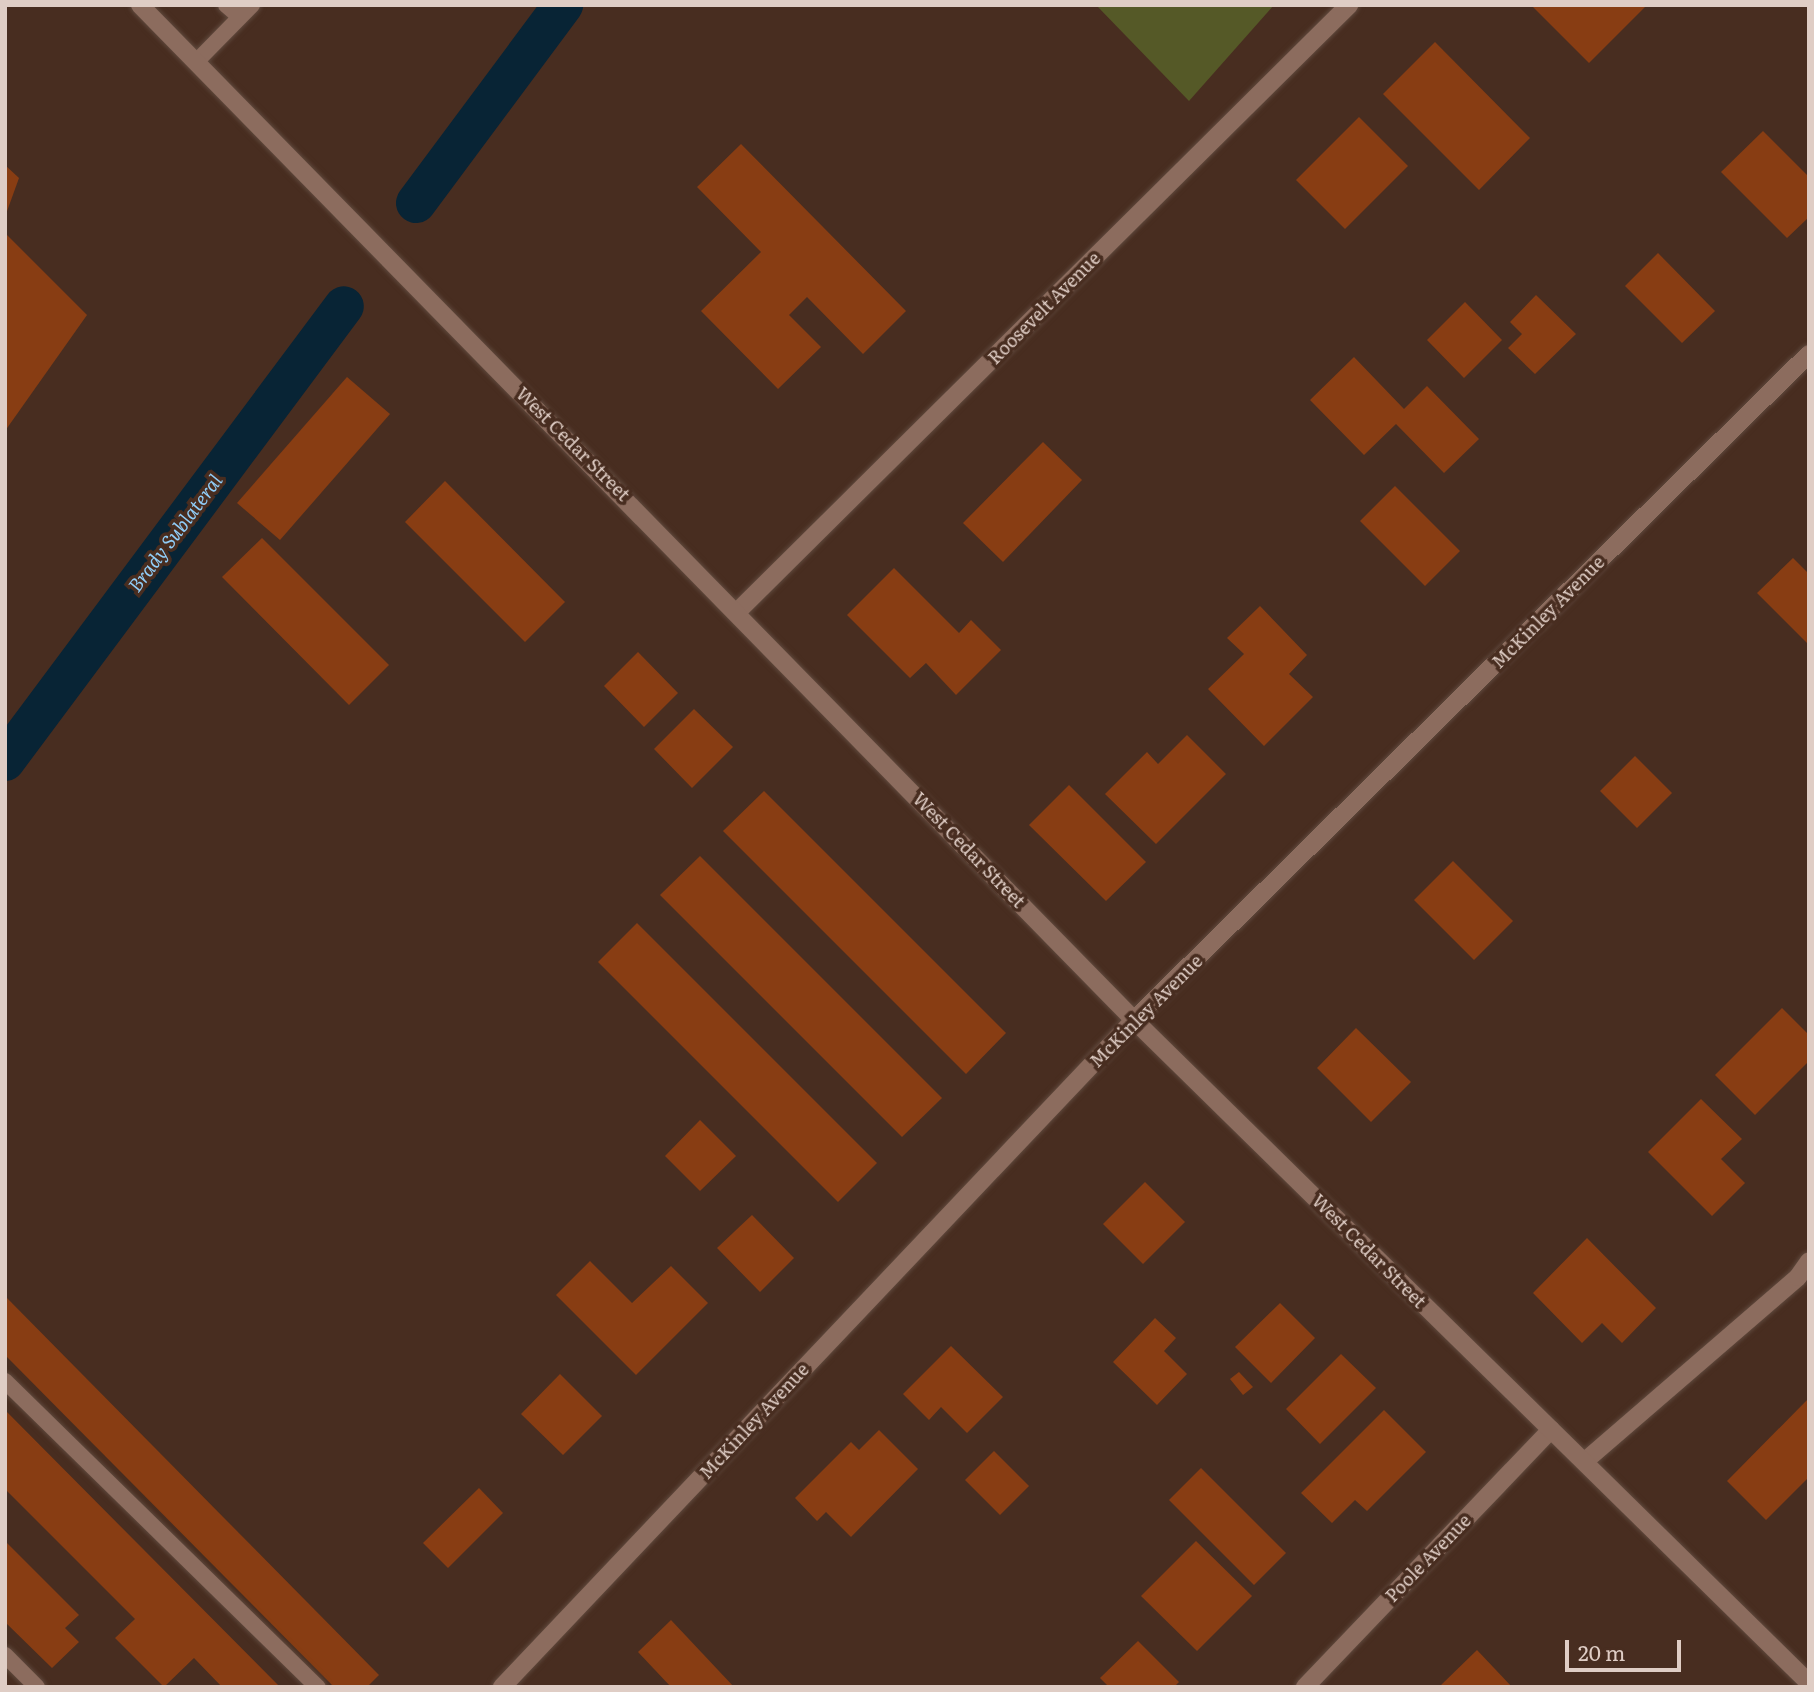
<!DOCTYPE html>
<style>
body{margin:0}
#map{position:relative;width:1814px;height:1692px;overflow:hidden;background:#482d20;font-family:Literata,serif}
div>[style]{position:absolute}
.green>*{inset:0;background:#555927}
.canal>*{height:40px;margin:-20px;padding:0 20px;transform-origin:20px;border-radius:20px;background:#082435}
.building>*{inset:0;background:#883d13}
.roads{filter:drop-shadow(0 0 2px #5f493d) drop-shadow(0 0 2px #5f493d)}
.service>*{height:16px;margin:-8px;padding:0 8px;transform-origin:8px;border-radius:8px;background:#8c6c5e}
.minor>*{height:18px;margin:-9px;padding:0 9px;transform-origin:9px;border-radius:9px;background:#8c6c5e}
.tertiary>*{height:18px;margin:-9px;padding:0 9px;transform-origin:9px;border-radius:9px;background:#8c6c5e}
span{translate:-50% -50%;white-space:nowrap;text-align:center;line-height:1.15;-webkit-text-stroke:7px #482d20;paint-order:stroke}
.street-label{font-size:18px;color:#dfcdc5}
.water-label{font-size:19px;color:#90cdf8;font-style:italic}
.frame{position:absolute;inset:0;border:7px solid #dfcdc5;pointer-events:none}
.scale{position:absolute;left:1565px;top:1640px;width:116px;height:32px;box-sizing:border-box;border:4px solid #dfcdc5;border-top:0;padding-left:9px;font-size:21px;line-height:24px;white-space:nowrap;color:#dfcdc5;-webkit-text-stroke:5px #482d20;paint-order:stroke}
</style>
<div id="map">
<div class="green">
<i style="clip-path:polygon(1096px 5px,1274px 5px,1189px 101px)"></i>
</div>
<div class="canal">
<i style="left:416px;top:203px;width:247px;rotate:-53.4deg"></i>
<i style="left:5px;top:761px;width:567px;rotate:-53.31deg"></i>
</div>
<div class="building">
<i style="clip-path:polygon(1531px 5px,1647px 5px,1589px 63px)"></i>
<i style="clip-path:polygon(1435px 42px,1530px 138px,1479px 190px,1383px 94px)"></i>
<i style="clip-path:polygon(1359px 117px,1408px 166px,1345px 229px,1296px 180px)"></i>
<i style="clip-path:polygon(1763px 131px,1809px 177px,1809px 217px,1787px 238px,1721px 172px)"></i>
<i style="clip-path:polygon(741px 144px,906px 311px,863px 354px,807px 297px,789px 315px,821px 347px,778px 389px,701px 311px,761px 252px,697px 187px)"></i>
<i style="clip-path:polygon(5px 165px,19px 178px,6px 214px,5px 213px)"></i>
<i style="clip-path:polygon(5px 233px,87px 315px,5px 431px)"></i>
<i style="clip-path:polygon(1658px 253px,1715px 311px,1682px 343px,1625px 286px)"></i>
<i style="clip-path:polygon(1536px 295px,1576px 334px,1535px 374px,1508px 348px,1522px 334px,1510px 322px)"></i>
<i style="clip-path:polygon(1465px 302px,1502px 340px,1464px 378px,1427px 340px)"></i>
<i style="clip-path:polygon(1354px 357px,1404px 409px,1427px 386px,1479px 439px,1444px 473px,1396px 424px,1364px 455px,1310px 400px)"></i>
<i style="clip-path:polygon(347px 377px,390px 414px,280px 540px,237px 503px)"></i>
<i style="clip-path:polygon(1043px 442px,1082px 480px,1003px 562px,963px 523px)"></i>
<i style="clip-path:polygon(445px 481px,565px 602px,525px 642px,405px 522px)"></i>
<i style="clip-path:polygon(1395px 486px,1460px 551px,1425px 586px,1360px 521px)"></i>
<i style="clip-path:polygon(262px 538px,389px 665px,349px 705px,222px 577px)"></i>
<i style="clip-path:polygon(1793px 558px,1809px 574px,1809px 645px,1757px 593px)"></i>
<i style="clip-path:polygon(894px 568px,959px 633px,971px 620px,1001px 650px,956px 695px,926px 663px,910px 678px,847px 615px)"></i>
<i style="clip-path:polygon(1260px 606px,1307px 655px,1289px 674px,1313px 697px,1264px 746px,1208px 689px,1244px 654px,1227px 638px)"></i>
<i style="clip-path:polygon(638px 652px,678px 693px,644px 727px,604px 686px)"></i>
<i style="clip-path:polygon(694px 709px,733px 747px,692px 788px,654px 749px)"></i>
<i style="clip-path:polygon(1187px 735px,1226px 774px,1156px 844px,1105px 794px,1147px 752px,1158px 764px)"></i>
<i style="clip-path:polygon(1635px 756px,1672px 793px,1637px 828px,1600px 791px)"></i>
<i style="clip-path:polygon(1069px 785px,1146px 862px,1106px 901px,1029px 825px)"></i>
<i style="clip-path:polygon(764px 791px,1006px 1033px,966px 1074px,723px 831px)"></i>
<i style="clip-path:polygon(700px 856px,942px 1098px,902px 1137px,660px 895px)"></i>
<i style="clip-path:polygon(1453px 861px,1513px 921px,1474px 960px,1414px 900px)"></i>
<i style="clip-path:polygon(637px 923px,877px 1163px,838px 1202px,598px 962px)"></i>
<i style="clip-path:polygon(1782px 1008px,1809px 1035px,1809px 1061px,1755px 1115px,1715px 1075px)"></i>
<i style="clip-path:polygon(1356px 1028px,1411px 1082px,1371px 1122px,1317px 1068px)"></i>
<i style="clip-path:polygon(1701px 1099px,1742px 1139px,1721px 1159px,1745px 1183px,1712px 1216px,1648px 1152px)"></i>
<i style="clip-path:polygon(700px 1120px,736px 1156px,700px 1191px,665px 1156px)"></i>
<i style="clip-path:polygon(1145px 1182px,1185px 1222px,1143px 1264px,1103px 1224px)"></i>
<i style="clip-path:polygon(752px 1215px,794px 1258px,760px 1292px,717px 1248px)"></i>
<i style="clip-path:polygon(1587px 1238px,1656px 1308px,1622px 1343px,1602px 1323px,1582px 1343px,1533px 1293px)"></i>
<i style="clip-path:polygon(590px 1261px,632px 1303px,671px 1266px,708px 1303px,636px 1375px,556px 1295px)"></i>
<i style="clip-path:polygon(5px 1296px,379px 1675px,367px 1687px,334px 1687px,5px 1355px)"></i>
<i style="clip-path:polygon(1280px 1303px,1315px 1338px,1271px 1383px,1235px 1347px)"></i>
<i style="clip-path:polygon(1155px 1318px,1176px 1338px,1164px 1351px,1187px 1374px,1157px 1405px,1113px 1362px)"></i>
<i style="clip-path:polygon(951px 1346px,1003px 1397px,967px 1433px,941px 1407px,929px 1420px,903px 1394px)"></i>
<i style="clip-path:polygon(1341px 1354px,1376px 1388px,1320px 1444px,1286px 1409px)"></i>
<i style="clip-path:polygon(1239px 1372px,1253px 1387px,1243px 1395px,1230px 1379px)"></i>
<i style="clip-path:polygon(560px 1374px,602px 1416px,563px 1455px,521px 1414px)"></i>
<i style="clip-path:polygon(1809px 1398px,1809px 1477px,1766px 1520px,1727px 1481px)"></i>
<i style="clip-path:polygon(5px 1410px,280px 1687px,222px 1687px,194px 1658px,164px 1687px,115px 1638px,135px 1619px,5px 1489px)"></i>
<i style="clip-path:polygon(1384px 1410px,1426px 1452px,1367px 1511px,1355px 1500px,1332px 1523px,1301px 1493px)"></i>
<i style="clip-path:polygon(879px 1430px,918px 1469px,851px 1537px,826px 1512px,817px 1521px,795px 1498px,851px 1442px,859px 1450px)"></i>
<i style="clip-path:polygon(994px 1451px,1029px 1486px,1000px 1515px,965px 1480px)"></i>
<i style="clip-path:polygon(1201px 1468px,1286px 1553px,1254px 1585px,1169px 1500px)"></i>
<i style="clip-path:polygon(479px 1488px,503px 1513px,448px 1568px,423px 1543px)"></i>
<i style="clip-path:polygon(5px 1541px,79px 1615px,65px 1628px,79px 1642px,52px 1668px,5px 1622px)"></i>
<i style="clip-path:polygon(1196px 1541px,1252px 1596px,1197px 1651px,1141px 1596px)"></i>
<i style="clip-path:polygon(671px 1620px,734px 1687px,671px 1687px,638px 1652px)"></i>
<i style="clip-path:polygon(1138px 1641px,1179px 1682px,1174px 1687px,1109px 1687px,1100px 1678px)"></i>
<i style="clip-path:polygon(1477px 1650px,1512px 1687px,1439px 1687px)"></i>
</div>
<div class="roads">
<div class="service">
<i style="left:226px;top:5px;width:18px;rotate:41deg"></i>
<i style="left:196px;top:62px;width:80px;rotate:-45.5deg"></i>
<i style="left:5px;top:1381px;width:438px;rotate:44.4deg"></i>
<i style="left:5px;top:1655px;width:45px;rotate:45deg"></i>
</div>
<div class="minor">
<i style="left:738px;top:611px;width:861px;rotate:-44.76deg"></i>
<i style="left:1585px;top:1461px;width:281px;rotate:-40.8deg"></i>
<i style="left:1798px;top:1277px;width:19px;rotate:-55deg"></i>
<i style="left:1305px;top:1687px;width:356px;rotate:-46.3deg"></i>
</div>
<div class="tertiary">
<i style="left:140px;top:5px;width:1421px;rotate:45.6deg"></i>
<i style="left:1134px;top:1020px;width:946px;rotate:44.49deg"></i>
<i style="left:502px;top:1687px;width:919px;rotate:-46.54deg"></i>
<i style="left:1134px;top:1020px;width:948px;rotate:-44.62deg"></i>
</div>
</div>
<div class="street-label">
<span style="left:1044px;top:308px;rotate:-45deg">Roosevelt Avenue</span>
<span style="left:573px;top:444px;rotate:45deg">West Cedar Street</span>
<span style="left:1548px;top:612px;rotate:-45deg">McKinley Avenue</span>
<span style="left:969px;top:850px;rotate:46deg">West Cedar Street</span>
<span style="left:1146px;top:1011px;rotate:-45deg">McKinley Avenue</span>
<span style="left:1369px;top:1251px;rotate:45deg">West Cedar Street</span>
<span style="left:754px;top:1421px;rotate:-47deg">McKinley Avenue</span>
<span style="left:1428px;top:1558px;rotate:-46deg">Poole Avenue</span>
</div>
<div class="water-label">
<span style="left:175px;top:533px;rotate:-53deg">Brady Sublateral</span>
</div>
<div class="frame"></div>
<div class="scale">20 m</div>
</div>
